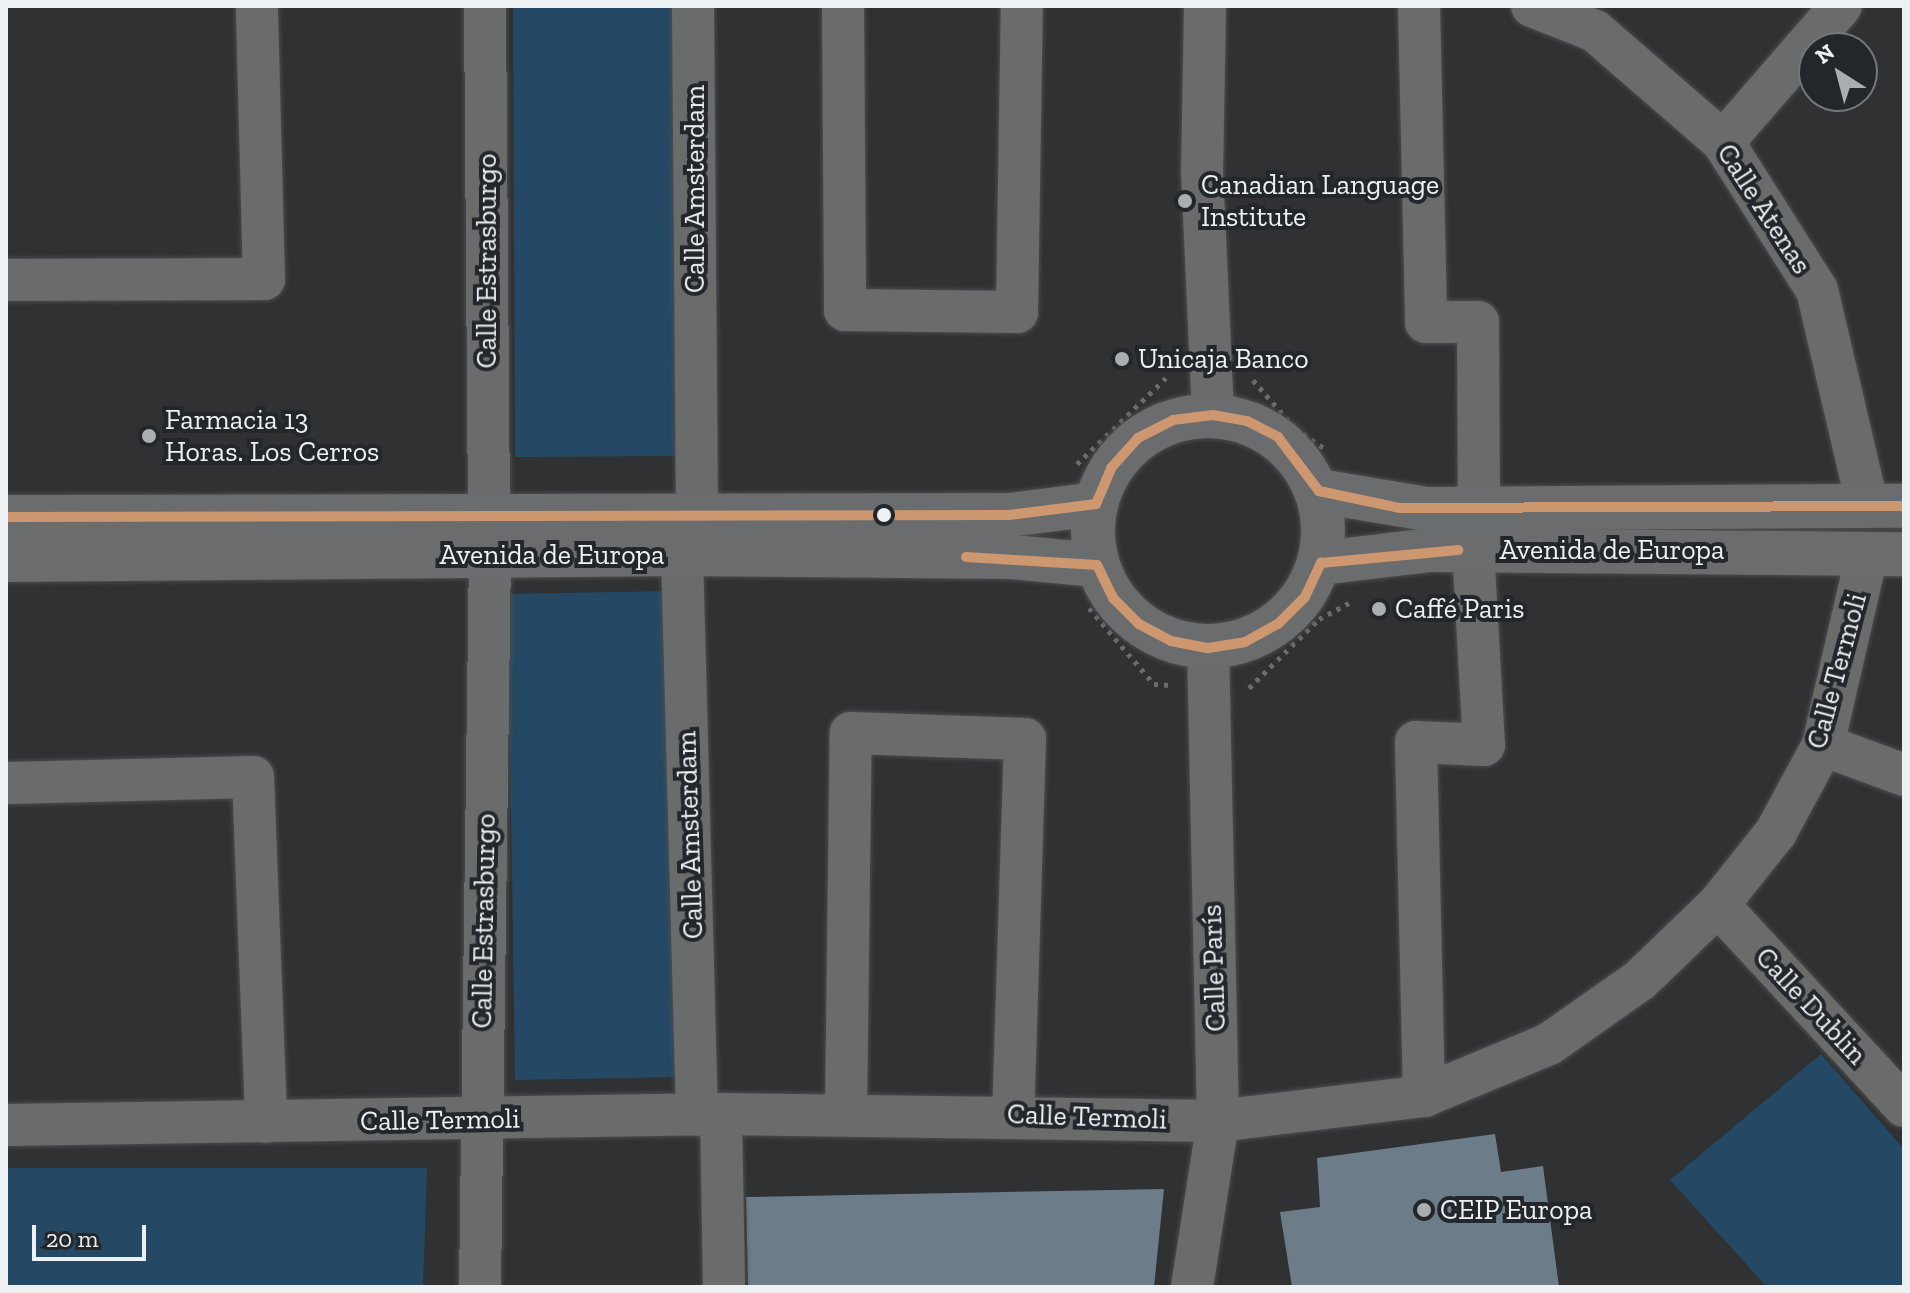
<!DOCTYPE html>
<meta charset="utf-8">
<style>
body{margin:0}
#map{position:relative;width:1910px;height:1293px;overflow:hidden;background:#2f3133;font-family:"Zilla Slab",serif}
div>[style]{position:absolute}
.green>*{inset:0;background:#254964}
.building>*{inset:0;background:#6c7c88}
.path>*{height:5px;margin-top:-2.5px;transform-origin:0;background:repeating-linear-gradient(90deg,#6a6c6d 0 4px,transparent 0 10px)}
.roads{filter:drop-shadow(0 0 2px #4b4c4d) drop-shadow(0 0 2px #4b4c4d)}
.minor>*{height:42px;margin:-21px;padding:0 21px;transform-origin:21px;border-radius:21px;background:#6a6c6c}
.major>*{height:44px;margin:-22px;padding:0 22px;transform-origin:22px;border-radius:22px;background:#6a6c6e}
.major>.ring{margin:-22px;padding:0;box-sizing:content-box;background:none;border:44px solid #6a6c6e;border-radius:50%}
.bus-1>*{height:10px;margin:-5px;padding:0 5px;transform-origin:5px;border-radius:5px;background:#cd976f}
.dots>*{width:22px;height:22px;translate:-50% -50%;box-sizing:border-box;border:4px solid #23272b;border-radius:50%}
span{translate:-50% -50%;white-space:nowrap;text-align:center;line-height:1.15;-webkit-text-stroke:8px #23272b;paint-order:stroke}
.poi-label{font-size:28px;color:#eef1f3}
.left{translate:0 -50%;text-align:left}
.street-label{font-size:28px;color:#eef1f3}
.frame{position:absolute;inset:0;border:8px solid #eef1f3;pointer-events:none}
.north{position:absolute;left:1798px;top:32px;width:80px;height:80px;box-sizing:border-box;background:#23272b;border:2px solid #74787b;border-radius:50%;rotate:324deg;font-size:22px;font-weight:700;line-height:32px;text-align:center;color:#eef1f3}
.north::after{content:'';display:block;margin:auto;width:28px;height:36px;background:#abaeb0;clip-path:polygon(50% 0,100% 100%,50% 72%,0 100%)}
.scale{position:absolute;left:32px;top:1225px;width:114px;height:36px;box-sizing:border-box;border:4px solid #eef1f3;border-top:0;padding-left:10px;font-size:24px;line-height:28px;white-space:nowrap;color:#eef1f3;-webkit-text-stroke:6px #23272b;paint-order:stroke}
</style>
<div id="map">
<div class="green">
<i style="clip-path:polygon(513px 6px,676px 6px,677px 456px,515px 457px)"></i>
<i style="clip-path:polygon(673px 591px,680px 1077px,515px 1080px,508px 594px)"></i>
<i style="clip-path:polygon(1821px 1054px,1904px 1149px,1904px 1287px,1767px 1287px,1670px 1180px)"></i>
<i style="clip-path:polygon(6px 1168px,427px 1168px,423px 1287px,6px 1287px)"></i>
</div>
<div class="building">
<i style="clip-path:polygon(1495px 1134px,1501px 1172px,1543px 1166px,1559px 1287px,1292px 1287px,1280px 1212px,1320px 1207px,1317px 1158px)"></i>
<i style="clip-path:polygon(1164px 1189px,1154px 1287px,748px 1287px,746px 1197px)"></i>
</div>
<div class="path">
<i style="left:1253px;top:380px;width:64px;rotate:48.8deg"></i>
<i style="left:1295px;top:428px;width:38px;rotate:35deg"></i>
<i style="left:1077px;top:464px;width:129px;rotate:-44.1deg"></i>
<i style="left:1089px;top:608px;width:100px;rotate:49.5deg"></i>
<i style="left:1154px;top:684px;width:17px;rotate:3deg"></i>
<i style="left:1249px;top:688px;width:98px;rotate:-44.6deg"></i>
<i style="left:1319px;top:619px;width:34px;rotate:-28deg"></i>
</div>
<div class="roads">
<div class="minor">
<i style="left:485px;top:6px;width:510px;rotate:89.55deg"></i>
<i style="left:693px;top:6px;width:509px;rotate:89.55deg"></i>
<i style="left:843px;top:6px;width:304px;rotate:89.6deg"></i>
<i style="left:845px;top:310px;width:172px;rotate:0.7deg"></i>
<i style="left:1017px;top:312px;width:306px;rotate:-89.1deg"></i>
<i style="left:1205px;top:6px;width:165px;rotate:91deg"></i>
<i style="left:1202px;top:171px;width:244px;rotate:87.4deg"></i>
<i style="left:1419px;top:6px;width:316px;rotate:88.7deg"></i>
<i style="left:1426px;top:322px;width:52px"></i>
<i style="left:1478px;top:322px;width:187px;rotate:89.7deg"></i>
<i style="left:1532px;top:6px;width:68px;rotate:21.6deg"></i>
<i style="left:1595px;top:31px;width:169px;rotate:40.9deg"></i>
<i style="left:1723px;top:142px;width:175px;rotate:57.6deg"></i>
<i style="left:1817px;top:290px;width:220px;rotate:76.8deg"></i>
<i style="left:1723px;top:142px;width:180px;rotate:-49.1deg"></i>
<i style="left:6px;top:280px;width:258px;rotate:-0.2deg"></i>
<i style="left:264px;top:279px;width:273px;rotate:-91.5deg"></i>
<i style="left:682px;top:554px;width:561px;rotate:88.47deg"></i>
<i style="left:1823px;top:745px;width:86px;rotate:20.3deg"></i>
<i style="left:6px;top:783px;width:247px;rotate:-1.4deg"></i>
<i style="left:253px;top:777px;width:345px;rotate:87.8deg"></i>
<i style="left:1718px;top:905px;width:274px;rotate:47.2deg"></i>
<i style="left:1424px;top:1096px;width:354px;rotate:-91.3deg"></i>
<i style="left:1416px;top:742px;width:68px;rotate:2.5deg"></i>
<i style="left:1484px;top:745px;width:195px;rotate:-93.2deg"></i>
<i style="left:721px;top:1114px;width:173px;rotate:89deg"></i>
<i style="left:846px;top:1115px;width:382px;rotate:-89.3deg"></i>
<i style="left:851px;top:733px;width:174px;rotate:2deg"></i>
<i style="left:1025px;top:739px;width:375px;rotate:91.8deg"></i>
<i style="left:6px;top:1125px;width:715px;rotate:-0.88deg"></i>
<i style="left:721px;top:1114px;width:497px;rotate:0.8deg"></i>
<i style="left:1218px;top:1121px;width:208px;rotate:-6.9deg"></i>
<i style="left:1424px;top:1096px;width:135px;rotate:-22.6deg"></i>
<i style="left:1549px;top:1044px;width:111px;rotate:-35.1deg"></i>
<i style="left:1640px;top:980px;width:108px;rotate:-43.9deg"></i>
<i style="left:1718px;top:905px;width:93px;rotate:-51.5deg"></i>
<i style="left:1776px;top:832px;width:99px;rotate:-61.6deg"></i>
<i style="left:1823px;top:745px;width:196px;rotate:-77deg"></i>
<i style="left:480px;top:1287px;width:731px;rotate:-89.22deg"></i>
<i style="left:1192px;top:1287px;width:168px;rotate:-81.1deg"></i>
<i style="left:1218px;top:1121px;width:473px;rotate:-91.2deg"></i>
</div>
<div class="major">
<i class="ring" style="left:1093px;top:416px;width:186px;height:186px"></i>
<i style="left:1319px;top:491px;width:109px;rotate:9.5deg"></i>
<i style="left:1426px;top:509px;width:478px;rotate:-0.4deg"></i>
<i style="left:6px;top:517px;width:1003px;rotate:-0.11deg"></i>
<i style="left:1009px;top:515px;width:88px;rotate:-7.2deg"></i>
<i style="left:6px;top:560px;width:676px;rotate:-0.51deg"></i>
<i style="left:682px;top:554px;width:330px;rotate:0.5deg"></i>
<i style="left:1012px;top:557px;width:85px;rotate:5.4deg"></i>
<i style="left:1321px;top:563px;width:110px;rotate:-6.8deg"></i>
<i style="left:1430px;top:550px;width:474px;rotate:0.5deg"></i>
</div>
</div>
<div class="bus-1">
<i style="left:6px;top:517px;width:1003px;rotate:-0.11deg"></i>
<i style="left:1009px;top:515px;width:88px;rotate:-7.2deg"></i>
<i style="left:1096px;top:504px;width:39px;rotate:-67deg"></i>
<i style="left:1111px;top:468px;width:40px;rotate:-48deg"></i>
<i style="left:1138px;top:438px;width:39px;rotate:-27deg"></i>
<i style="left:1173px;top:420px;width:40px;rotate:-7.1deg"></i>
<i style="left:1213px;top:415px;width:35px;rotate:10deg"></i>
<i style="left:1247px;top:421px;width:35px;rotate:27deg"></i>
<i style="left:1278px;top:437px;width:68px;rotate:52.8deg"></i>
<i style="left:1319px;top:491px;width:83px;rotate:11.9deg"></i>
<i style="left:1400px;top:508px;width:504px;rotate:-0.23deg"></i>
<i style="left:966px;top:557px;width:131px;rotate:3.5deg"></i>
<i style="left:1097px;top:565px;width:37px;rotate:64deg"></i>
<i style="left:1113px;top:598px;width:37px;rotate:45deg"></i>
<i style="left:1139px;top:624px;width:36px;rotate:28deg"></i>
<i style="left:1171px;top:641px;width:38px;rotate:11deg"></i>
<i style="left:1208px;top:648px;width:37px;rotate:-9deg"></i>
<i style="left:1245px;top:642px;width:38px;rotate:-29deg"></i>
<i style="left:1278px;top:624px;width:38px;rotate:-45deg"></i>
<i style="left:1305px;top:597px;width:38px;rotate:-65deg"></i>
<i style="left:1321px;top:563px;width:138px;rotate:-5.4deg"></i>
</div>
<div class="dots">
<i style="left:1185px;top:201px;background:#abaeb0"></i>
<i style="left:1122px;top:359px;background:#abaeb0"></i>
<i style="left:149px;top:436px;background:#abaeb0"></i>
<i style="left:884px;top:515px;background:#eef1f3"></i>
<i style="left:1379px;top:609px;background:#abaeb0"></i>
<i style="left:1424px;top:1210px;background:#abaeb0"></i>
</div>
<div class="poi-label">
<span class="left" style="left:1201px;top:201px">Canadian Language<br>Institute</span>
<span class="left" style="left:1138px;top:359px">Unicaja Banco</span>
<span class="left" style="left:165px;top:436px">Farmacia 13<br>Horas. Los Cerros</span>
<span class="left" style="left:1395px;top:609px">Caffé Paris</span>
<span class="left" style="left:1440px;top:1210px">CEIP Europa</span>
</div>
<div class="street-label">
<span style="left:695px;top:189px;rotate:-90deg">Calle Amsterdam</span>
<span style="left:1764px;top:209px;rotate:57deg">Calle Atenas</span>
<span style="left:487px;top:261px;rotate:-90deg">Calle Estrasburgo</span>
<span style="left:1612px;top:550px">Avenida de Europa</span>
<span style="left:552px;top:555px">Avenida de Europa</span>
<span style="left:1837px;top:671px;rotate:-75deg">Calle Termoli</span>
<span style="left:690px;top:835px;rotate:-92deg">Calle Amsterdam</span>
<span style="left:484px;top:921px;rotate:-89deg">Calle Estrasburgo</span>
<span style="left:1214px;top:968px;rotate:-92deg">Calle París</span>
<span style="left:1811px;top:1006px;rotate:47deg">Calle Dublin</span>
<span style="left:1087px;top:1117px;rotate:2deg">Calle Termoli</span>
<span style="left:440px;top:1120px;rotate:-1deg">Calle Termoli</span>
</div>
<div class="frame"></div>
<div class="north">N</div>
<div class="scale">20 m</div>
</div>
